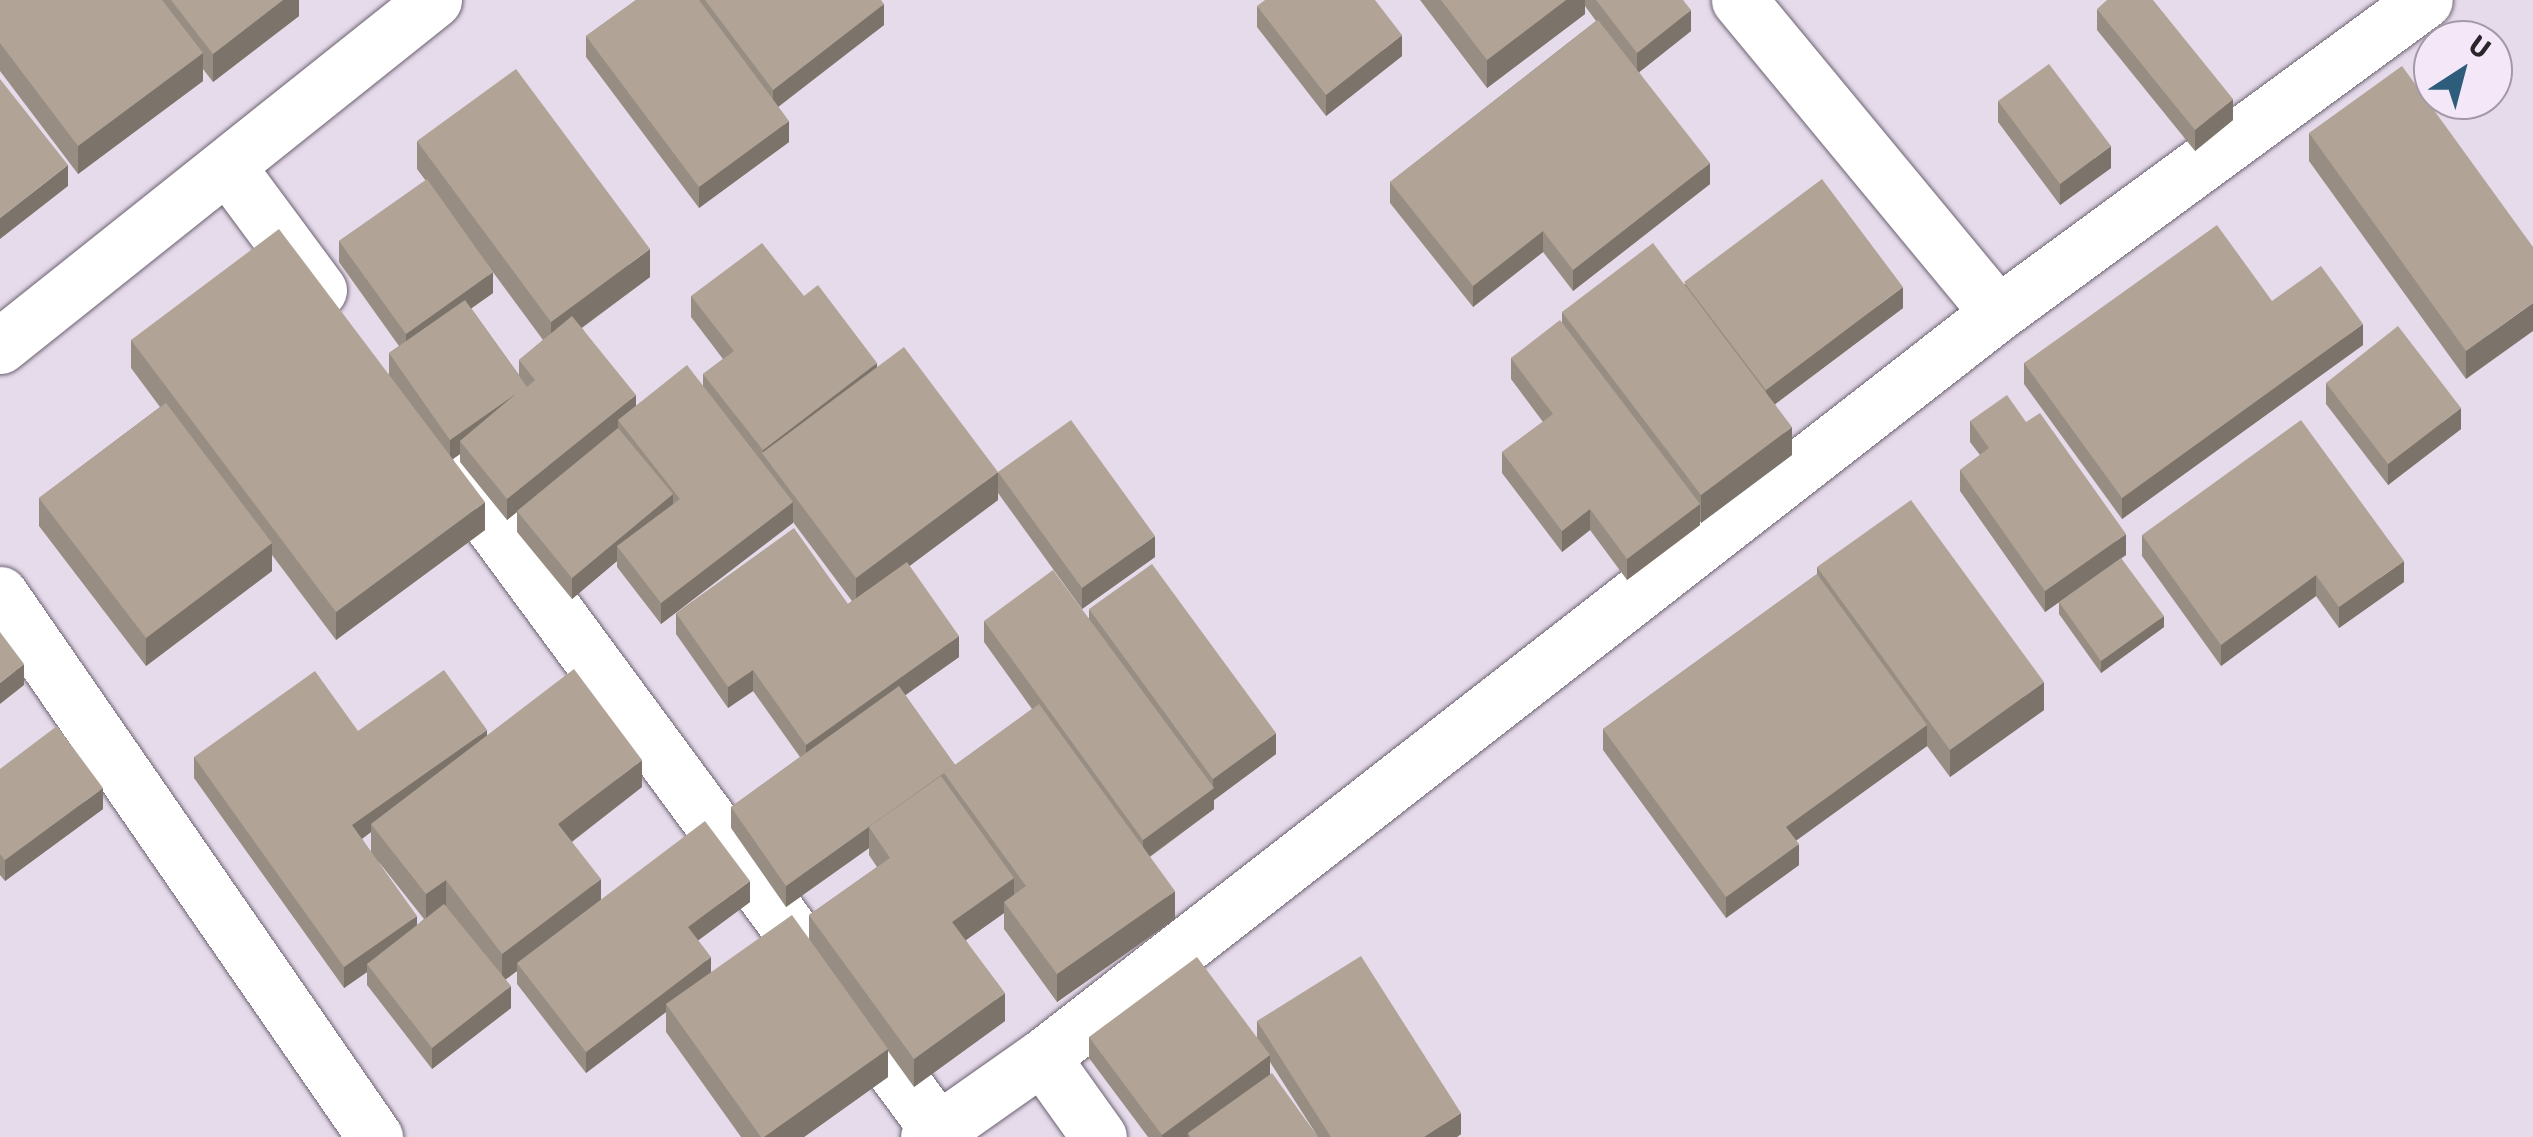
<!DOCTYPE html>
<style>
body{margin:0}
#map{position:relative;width:2533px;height:1137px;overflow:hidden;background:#e6dbeb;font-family:Signika,sans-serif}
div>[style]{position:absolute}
.roads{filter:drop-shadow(0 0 2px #6b616f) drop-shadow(0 0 2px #6b616f)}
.minor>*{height:55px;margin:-27.5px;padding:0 27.5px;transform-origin:27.5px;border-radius:27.5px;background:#fff}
.major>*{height:55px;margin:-27.5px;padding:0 27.5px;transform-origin:27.5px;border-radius:27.5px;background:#fff}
.wall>*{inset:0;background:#988d82}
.shaded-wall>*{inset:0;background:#7c736a}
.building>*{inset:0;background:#b1a497}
span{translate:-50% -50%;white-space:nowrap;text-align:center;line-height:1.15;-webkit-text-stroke:10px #f4e8f8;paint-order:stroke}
.north{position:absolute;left:2413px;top:20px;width:100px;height:100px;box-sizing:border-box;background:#f4e8f8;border:2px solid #a39aa6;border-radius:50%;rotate:36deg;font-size:28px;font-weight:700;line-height:40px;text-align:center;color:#29252b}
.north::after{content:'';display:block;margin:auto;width:35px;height:45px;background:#2e5c7b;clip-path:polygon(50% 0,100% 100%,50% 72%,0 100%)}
</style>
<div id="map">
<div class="roads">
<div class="minor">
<i style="left:1739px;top:0;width:406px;rotate:50.4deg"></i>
<i style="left:228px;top:167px;width:153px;rotate:53.5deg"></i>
<i style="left:441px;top:456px;width:837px;rotate:53.6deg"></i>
<i style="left:0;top:594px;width:660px;rotate:55.37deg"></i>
<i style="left:1042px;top:1057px;width:98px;rotate:54.5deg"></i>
<i style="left:928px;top:1137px;width:139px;rotate:-35.1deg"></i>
<i style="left:1042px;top:1057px;width:1211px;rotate:-37.89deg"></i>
<i style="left:1998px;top:313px;width:529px;rotate:-36.24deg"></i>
</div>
<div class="major">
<i style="left:0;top:346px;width:555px;rotate:-38.56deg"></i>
</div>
</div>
<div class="wall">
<i style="clip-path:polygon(0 0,299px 0,299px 16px,213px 82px,203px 69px,203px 81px,78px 174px,0 71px)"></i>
<i style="clip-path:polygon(636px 0,881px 0,884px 25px,778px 106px,789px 142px,699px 208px,586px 57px,586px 36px)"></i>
<i style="clip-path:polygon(1420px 0,1683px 0,1691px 31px,1639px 72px,1710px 184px,1573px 291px,1543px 252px,1473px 307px,1390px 203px,1390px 182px,1596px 21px,1585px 6px,1585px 14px,1487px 88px)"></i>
<i style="clip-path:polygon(1257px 6px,1402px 56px,1326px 116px,1257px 27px)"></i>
<i style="clip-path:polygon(2097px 9px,2233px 120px,2195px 151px,2097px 30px)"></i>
<i style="clip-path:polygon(1998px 101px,2111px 168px,2060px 205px,1998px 122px)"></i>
<i style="clip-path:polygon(2309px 133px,2533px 247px,2466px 379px,2309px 161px)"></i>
<i style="clip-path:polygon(evenodd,417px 141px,650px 277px,582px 328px,636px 406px,703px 386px,703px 374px,723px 359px,691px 317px,691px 296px,804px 296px,877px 367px,998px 500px,909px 566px,959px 657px,905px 695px,955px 765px,1032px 709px,984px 642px,984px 621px,1089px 618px,1089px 609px,1276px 754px,1214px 800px,1214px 809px,1150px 857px,1175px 919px,1057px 1002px,1004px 929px,1004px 913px,966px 940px,1005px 1021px,914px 1087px,888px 1051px,888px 1077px,804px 1137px,741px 1137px,666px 1032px,666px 1012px,586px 1073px,517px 984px,517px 971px,505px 980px,511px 1008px,432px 1069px,367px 985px,367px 972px,344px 988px,194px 778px,194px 757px,358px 731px,487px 736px,642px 787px,572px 842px,601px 900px,750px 902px,698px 940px,711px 972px,809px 939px,809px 915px,877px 867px,869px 855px,869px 848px,786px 907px,731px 828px,731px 807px,800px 757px,753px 691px,728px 708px,676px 634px,676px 613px,848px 604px,852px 601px,793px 522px,661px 624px,617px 567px,617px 561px,572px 599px,517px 532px,517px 512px,507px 520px,460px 462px,460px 454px,453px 459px,485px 530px,336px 640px,272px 555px,272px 571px,146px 666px,39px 526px,39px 498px,160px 407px,131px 368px,131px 340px,389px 374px,389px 353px,399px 346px,339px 262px,339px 241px,426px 181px,417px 169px,417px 141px,484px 260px,543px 340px,519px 360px,519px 375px,471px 308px,493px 293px,484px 260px,417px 141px,371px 832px,371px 852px,362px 839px,371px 832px,417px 141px,378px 861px,424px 919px,417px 925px,378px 861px)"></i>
<i style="clip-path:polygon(1684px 284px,1903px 308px,1775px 404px,1792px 455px,1701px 523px,1700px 521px,1700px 525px,1627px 580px,1590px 530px,1562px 552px,1502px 473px,1502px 452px,1543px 422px,1511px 379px,1511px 358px,1562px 323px,1562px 312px)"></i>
<i style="clip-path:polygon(2272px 301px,2363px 345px,2122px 519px,2024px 384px,2024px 363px)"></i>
<i style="clip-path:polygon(2326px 383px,2461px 429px,2388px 485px,2326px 404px)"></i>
<i style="clip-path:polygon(1970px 421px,2026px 422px,2126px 555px,2121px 558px,2164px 627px,2101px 673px,2059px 614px,2059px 602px,2093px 578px,2045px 612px,1960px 491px,1960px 470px,1980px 455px,1970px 442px)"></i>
<i style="clip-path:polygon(998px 472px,1155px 557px,1082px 609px,998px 493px)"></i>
<i style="clip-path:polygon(2142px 535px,2404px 582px,2339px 628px,2316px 596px,2221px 666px,2142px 556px)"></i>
<i style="clip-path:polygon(1817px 567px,2044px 710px,1950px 777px,1927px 746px,1796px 840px,1799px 865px,1726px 918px,1603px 750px,1603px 729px,1817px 574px)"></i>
<i style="clip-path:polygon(0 769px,103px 809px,5px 881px,0 875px)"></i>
<i style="clip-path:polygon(1257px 1021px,1461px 1134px,1457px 1137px,1318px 1137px,1270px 1062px,1270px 1074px,1318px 1137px,1148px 1137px,1089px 1058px,1089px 1037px,1257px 1037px)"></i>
</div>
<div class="shaded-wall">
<i style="clip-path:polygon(283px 0,299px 0,299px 16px,213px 82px,213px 54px)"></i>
<i style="clip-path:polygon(1566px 0,1585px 0,1585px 14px,1487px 88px,1487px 60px)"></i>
<i style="clip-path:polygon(884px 4px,884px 25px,773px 111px,773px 90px)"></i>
<i style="clip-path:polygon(1691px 10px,1691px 31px,1637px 74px,1637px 53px)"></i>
<i style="clip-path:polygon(1402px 35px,1402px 56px,1326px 116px,1326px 95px)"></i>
<i style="clip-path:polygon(203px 53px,203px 81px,78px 174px,78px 146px)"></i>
<i style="clip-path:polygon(2233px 99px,2233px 120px,2195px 151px,2195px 130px)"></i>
<i style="clip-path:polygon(789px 121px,789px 142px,699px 208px,699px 187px)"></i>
<i style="clip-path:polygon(2111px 146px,2111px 168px,2060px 205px,2060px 184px)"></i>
<i style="clip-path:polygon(1710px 163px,1710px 184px,1573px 291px,1573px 270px)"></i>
<i style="clip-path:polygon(68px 165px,68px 186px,0 239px,0 218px)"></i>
<i style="clip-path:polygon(1543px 231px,1543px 252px,1473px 307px,1473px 286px)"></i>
<i style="clip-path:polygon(650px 249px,650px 277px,551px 350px,551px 322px)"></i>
<i style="clip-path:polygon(493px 272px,493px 293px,406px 355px,406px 334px)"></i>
<i style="clip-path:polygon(1903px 287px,1903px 308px,1766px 411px,1766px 390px)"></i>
<i style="clip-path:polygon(2533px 303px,2533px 331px,2466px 379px,2466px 351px)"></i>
<i style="clip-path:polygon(2363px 324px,2363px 345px,2122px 519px,2122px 498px)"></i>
<i style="clip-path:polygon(877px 363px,877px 384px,763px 455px,763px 450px)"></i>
<i style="clip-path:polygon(517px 393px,460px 441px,460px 454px,450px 461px,450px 440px)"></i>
<i style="clip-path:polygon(636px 395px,636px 416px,618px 420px,618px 431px,507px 520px,507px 499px)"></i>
<i style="clip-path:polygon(2461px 408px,2461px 429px,2388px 485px,2388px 464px)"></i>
<i style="clip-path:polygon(1792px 427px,1792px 455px,1701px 523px,1701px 495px)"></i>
<i style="clip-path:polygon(998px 472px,998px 500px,856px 606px,856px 578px)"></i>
<i style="clip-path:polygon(673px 494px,673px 515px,617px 546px,617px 561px,572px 599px,572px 578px)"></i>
<i style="clip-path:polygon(485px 502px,485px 530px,336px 640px,336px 612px)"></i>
<i style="clip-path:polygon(793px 502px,793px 523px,661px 624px,661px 603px)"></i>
<i style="clip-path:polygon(1700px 504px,1700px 525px,1627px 580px,1627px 559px)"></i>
<i style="clip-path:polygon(1590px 509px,1590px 530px,1562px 552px,1562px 531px)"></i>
<i style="clip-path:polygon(2126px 534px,2126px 555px,2045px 612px,2045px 591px)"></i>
<i style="clip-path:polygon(1155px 536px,1155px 557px,1082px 609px,1082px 588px)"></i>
<i style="clip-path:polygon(272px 543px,272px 571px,146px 666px,146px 638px)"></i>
<i style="clip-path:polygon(2404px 561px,2404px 582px,2339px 628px,2339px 607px)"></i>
<i style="clip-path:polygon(2316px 575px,2316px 596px,2221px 666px,2221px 645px)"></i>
<i style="clip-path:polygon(2164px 616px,2164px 627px,2101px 673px,2101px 661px)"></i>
<i style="clip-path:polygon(959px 636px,959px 657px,806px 766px,806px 745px)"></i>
<i style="clip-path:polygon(24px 664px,24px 685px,0 704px,0 683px)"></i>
<i style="clip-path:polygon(753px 670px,753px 691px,728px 708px,728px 687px)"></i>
<i style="clip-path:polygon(2044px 682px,2044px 710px,1950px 777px,1950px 750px)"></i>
<i style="clip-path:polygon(1927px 725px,1927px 746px,1786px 848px,1786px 827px)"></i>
<i style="clip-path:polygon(487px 730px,487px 751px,371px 824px,371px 832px,352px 846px,352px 825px)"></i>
<i style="clip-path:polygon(1276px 733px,1276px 754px,1214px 800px,1214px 809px,1143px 861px,1143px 840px,1213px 789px,1213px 779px)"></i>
<i style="clip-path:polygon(642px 760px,642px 787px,558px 852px,558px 824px)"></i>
<i style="clip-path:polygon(103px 788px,103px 809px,5px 881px,5px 860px)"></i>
<i style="clip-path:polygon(869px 827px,869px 848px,786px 907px,786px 886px)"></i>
<i style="clip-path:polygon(1799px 844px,1799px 865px,1726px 918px,1726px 897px)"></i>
<i style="clip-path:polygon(1014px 878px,1014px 906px,1004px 902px,1004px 913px,952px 950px,952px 922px)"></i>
<i style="clip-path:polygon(601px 879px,601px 907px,517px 963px,517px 971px,502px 982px,502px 954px)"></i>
<i style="clip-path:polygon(446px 880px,446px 908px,426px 922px,426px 894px)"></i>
<i style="clip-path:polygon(750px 881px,750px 902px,688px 948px,688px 927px)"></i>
<i style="clip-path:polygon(1175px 891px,1175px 919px,1057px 1002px,1057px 974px)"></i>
<i style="clip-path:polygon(417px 916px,417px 937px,367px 964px,367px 972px,344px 988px,344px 967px)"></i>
<i style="clip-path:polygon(711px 957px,711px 978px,666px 1004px,666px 1012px,586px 1073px,586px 1052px)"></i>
<i style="clip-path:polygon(511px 986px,511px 1008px,432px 1069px,432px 1048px)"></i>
<i style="clip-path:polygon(1005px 993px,1005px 1021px,914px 1087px,914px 1059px)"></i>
<i style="clip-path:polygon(888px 1049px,888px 1077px,804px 1137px,764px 1137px)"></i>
<i style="clip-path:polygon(1270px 1055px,1270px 1076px,1188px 1133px,1188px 1137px,1162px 1137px,1162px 1135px)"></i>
<i style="clip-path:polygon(1461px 1113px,1461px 1134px,1457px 1137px,1424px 1137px)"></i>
</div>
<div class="building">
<i style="clip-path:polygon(0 0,162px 0,203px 53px,78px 146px,0 43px)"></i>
<i style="clip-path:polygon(171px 0,283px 0,213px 54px)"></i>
<i style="clip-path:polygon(636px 0,699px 0,789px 121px,699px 187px,586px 36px)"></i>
<i style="clip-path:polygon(705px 0,881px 0,884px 4px,773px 90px)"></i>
<i style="clip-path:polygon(1265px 0,1375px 0,1402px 35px,1326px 95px,1257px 6px)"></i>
<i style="clip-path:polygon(1441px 0,1566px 0,1487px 60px)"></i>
<i style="clip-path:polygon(1596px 0,1683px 0,1691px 10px,1637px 53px)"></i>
<i style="clip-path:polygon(2107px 0,2153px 0,2233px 99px,2195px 130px,2097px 9px)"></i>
<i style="clip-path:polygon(1598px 20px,1710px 163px,1573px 270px,1543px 231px,1473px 286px,1390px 182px)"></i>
<i style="clip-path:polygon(2049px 64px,2111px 146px,2060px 184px,1998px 101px)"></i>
<i style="clip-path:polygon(2402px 66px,2533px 247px,2533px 303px,2466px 351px,2309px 133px)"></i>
<i style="clip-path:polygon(516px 69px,650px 249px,551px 322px,417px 141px)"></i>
<i style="clip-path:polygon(0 79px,68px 165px,0 218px)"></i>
<i style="clip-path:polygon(427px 179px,493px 272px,406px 334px,339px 241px)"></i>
<i style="clip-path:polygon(1822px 179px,1903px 287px,1766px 390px,1684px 282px)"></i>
<i style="clip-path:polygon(2217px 225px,2272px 301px,2321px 266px,2363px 324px,2122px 498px,2024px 363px)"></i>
<i style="clip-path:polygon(279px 229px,485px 502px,336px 612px,131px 340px)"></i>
<i style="clip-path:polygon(762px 243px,804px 296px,818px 285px,877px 363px,763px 450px,703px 374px,734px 351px,691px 296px)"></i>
<i style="clip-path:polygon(1653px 243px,1792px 427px,1701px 495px,1562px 312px)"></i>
<i style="clip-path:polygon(465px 300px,527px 387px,535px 380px,519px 360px,572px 316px,636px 395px,507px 499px,460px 441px,517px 393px,450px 440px,389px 353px)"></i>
<i style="clip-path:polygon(1560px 320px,1700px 504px,1627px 559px,1590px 509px,1562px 531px,1502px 452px,1553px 414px,1511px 358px)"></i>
<i style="clip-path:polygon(2398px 326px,2461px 408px,2388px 464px,2326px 383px)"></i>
<i style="clip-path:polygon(904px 347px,998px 472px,856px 578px,762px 453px)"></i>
<i style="clip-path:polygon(687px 365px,793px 502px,661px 603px,617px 546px,680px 499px,618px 420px)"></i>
<i style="clip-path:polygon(2007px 395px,2026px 422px,2040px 413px,2126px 534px,2045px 591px,1960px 470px,1989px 448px,1970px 421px)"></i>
<i style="clip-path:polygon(166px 403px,272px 543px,146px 638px,39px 498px)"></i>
<i style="clip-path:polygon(1071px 420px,1155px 536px,1082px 588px,998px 472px)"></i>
<i style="clip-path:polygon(2301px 420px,2404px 561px,2339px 607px,2316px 575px,2221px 645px,2142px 535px)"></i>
<i style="clip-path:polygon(618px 428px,673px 494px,572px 578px,517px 511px)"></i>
<i style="clip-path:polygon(1911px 500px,2044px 682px,1950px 750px,1817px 567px)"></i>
<i style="clip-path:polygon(794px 528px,848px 604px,907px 562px,959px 636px,806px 745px,753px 670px,728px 687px,676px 613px)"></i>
<i style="clip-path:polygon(2121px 558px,2164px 616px,2101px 661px,2059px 602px)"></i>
<i style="clip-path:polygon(1152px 564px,1276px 733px,1213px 779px,1089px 609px)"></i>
<i style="clip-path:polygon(1053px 570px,1214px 788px,1143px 840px,984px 621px)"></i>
<i style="clip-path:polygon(1817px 574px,1927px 725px,1786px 827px,1799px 844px,1726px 897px,1603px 729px)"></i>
<i style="clip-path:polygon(0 632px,24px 664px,0 683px)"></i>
<i style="clip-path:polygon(574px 669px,642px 760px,558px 824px,601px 879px,502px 954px,446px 880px,426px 894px,371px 824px)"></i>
<i style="clip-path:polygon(444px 670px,487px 730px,352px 825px,417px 916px,344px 967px,194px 757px,315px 671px,358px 731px)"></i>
<i style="clip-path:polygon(899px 686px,955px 765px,786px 886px,731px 807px)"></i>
<i style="clip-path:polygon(1039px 704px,1175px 891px,1057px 974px,1004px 902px,1026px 886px,944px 773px)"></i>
<i style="clip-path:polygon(57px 726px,103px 788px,5px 860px,0 854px,0 769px)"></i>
<i style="clip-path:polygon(941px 776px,1014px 878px,952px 922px,1005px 993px,914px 1059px,809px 915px,890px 858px,869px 827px)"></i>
<i style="clip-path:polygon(705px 821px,750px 881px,688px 927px,711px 957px,586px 1052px,517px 963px)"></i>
<i style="clip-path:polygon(444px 904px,511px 986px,432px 1048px,367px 964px)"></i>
<i style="clip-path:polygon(792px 915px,888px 1049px,764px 1137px,761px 1137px,666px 1004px)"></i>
<i style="clip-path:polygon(1361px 956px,1461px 1113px,1424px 1137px,1331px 1137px,1257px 1021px)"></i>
<i style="clip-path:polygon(1197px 957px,1270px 1055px,1162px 1135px,1089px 1037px)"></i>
<i style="clip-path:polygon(1272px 1073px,1318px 1137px,1191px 1137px,1188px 1133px)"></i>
</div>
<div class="north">U</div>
</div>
